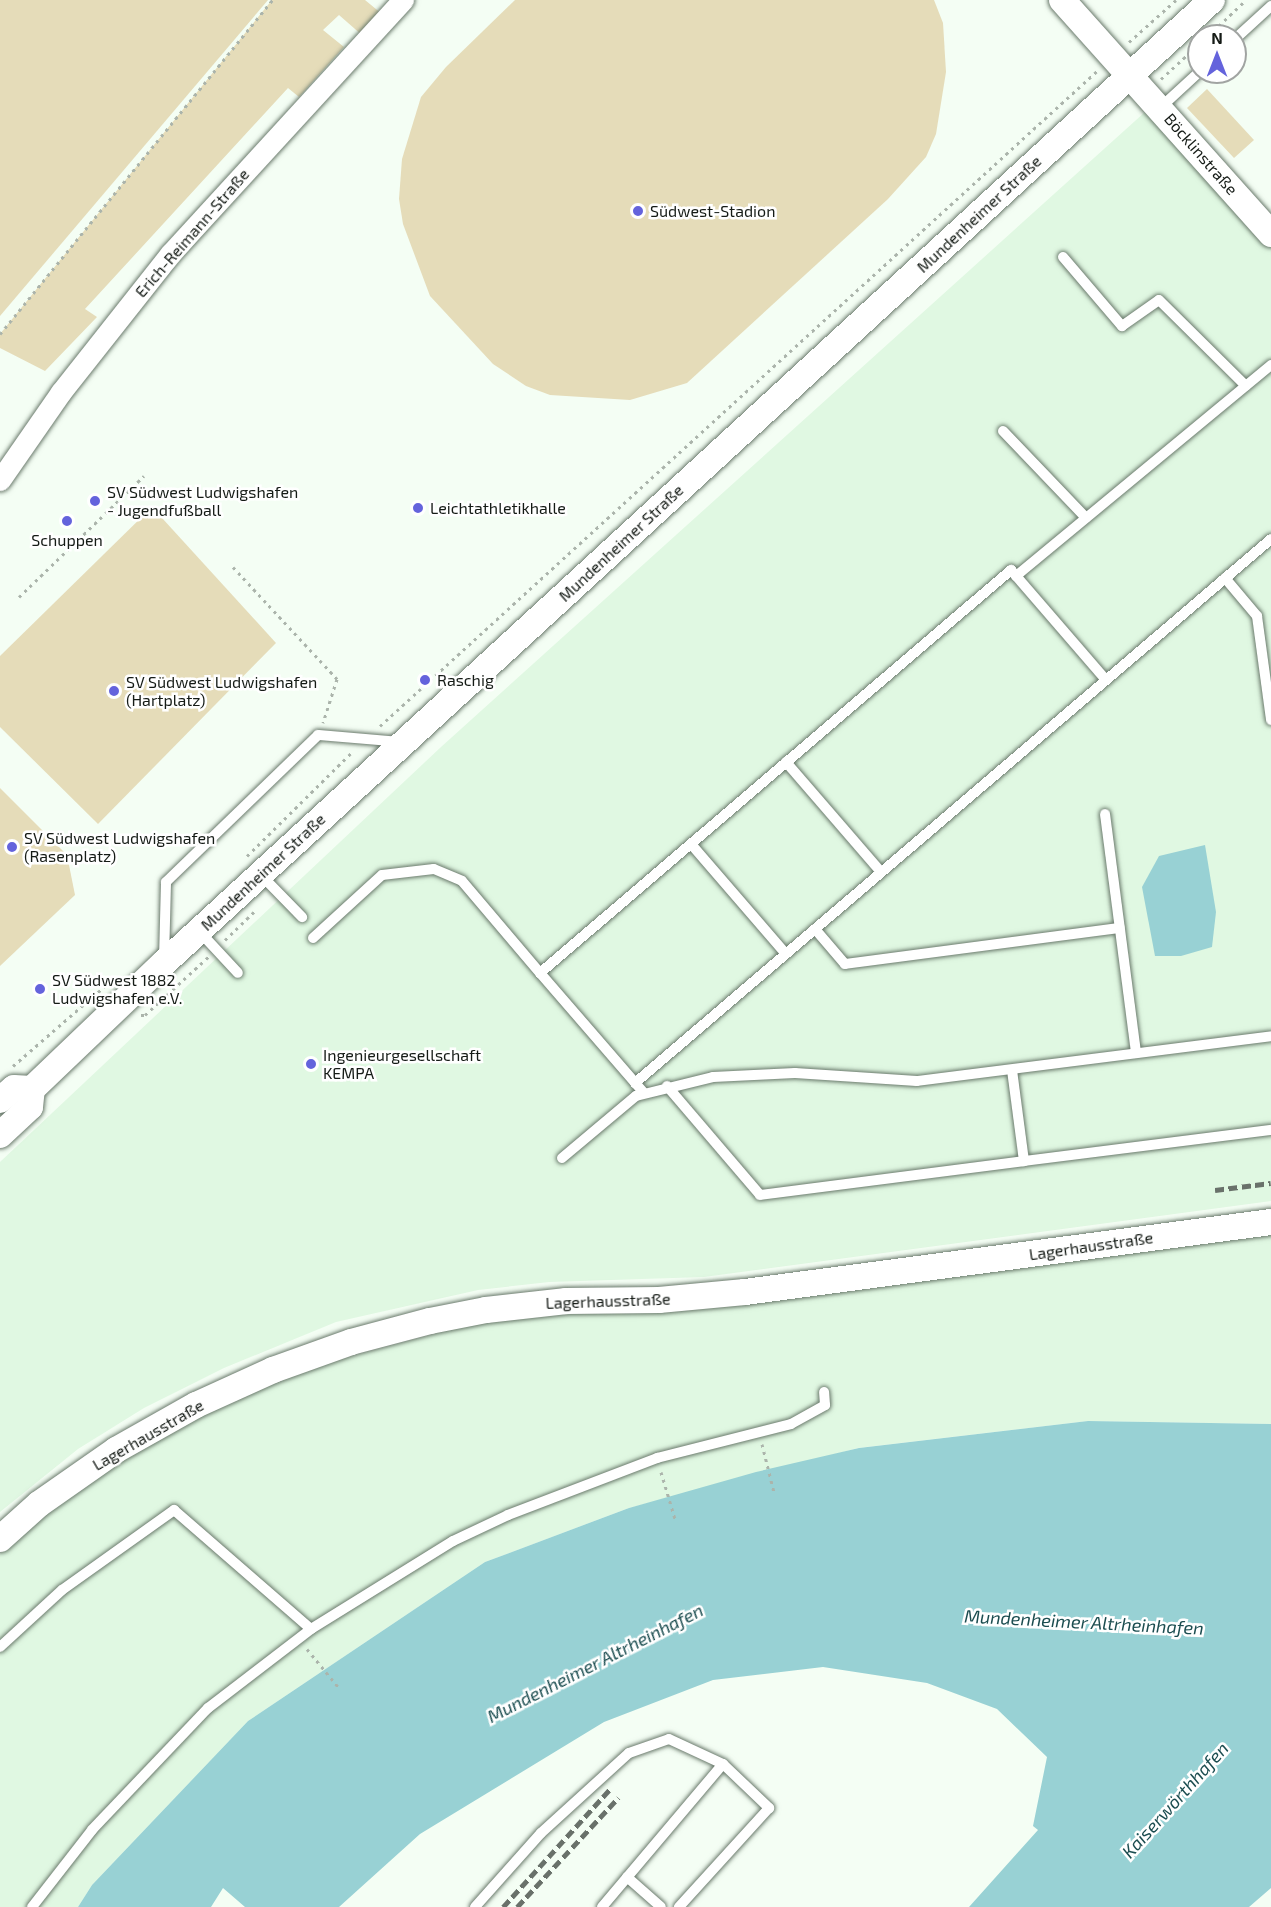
<!DOCTYPE html>
<meta charset="utf-8">
<style>
body{margin:0}
#map{position:relative;width:1271px;height:1907px;overflow:hidden;background:#f4fef4;font-family:"Exo 2",sans-serif}
div>[style]{position:absolute}
.built>*{inset:0;background:#e0f8e2}
.green>*{inset:0;background:#e5dcb9}
.water>*{inset:0;background:#98d1d4}
.path>*{height:3px;margin-top:-1.5px;transform-origin:0;background:repeating-linear-gradient(90deg,#abb4ab 0 3px,transparent 0 7.5px)}
.roads{filter:drop-shadow(0 0 2px #6a7a6c) drop-shadow(0 0 2px #6a7a6c)}
.service>*{height:10px;margin:-5px;padding:0 5px;transform-origin:5px;border-radius:5px;background:#fff}
.minor>*{height:21px;margin:-10.5px;padding:0 10.5px;transform-origin:10.5px;border-radius:10.5px;background:#fff}
.tertiary>*{height:26px;margin:-13px;padding:0 13px;transform-origin:13px;border-radius:13px;background:#fff}
.rail>*{height:4.5px;margin-top:-2.25px;transform-origin:0;background:repeating-linear-gradient(90deg,#69716a 0 9px,transparent 0 13.5px)}
.dots>*{width:16px;height:16px;translate:-50% -50%;box-sizing:border-box;border:3px solid #fff;border-radius:50%}
span{translate:-50% -50%;white-space:nowrap;text-align:center;line-height:1.15;-webkit-text-stroke:5px #fff;paint-order:stroke}
.street-label{font-size:16px;color:#151b16}
.poi-label{font-size:16px;color:#151b16}
.left{translate:0 -50%;text-align:left}
.water-label{font-size:18px;color:#1b4d50;font-style:italic}
.north{position:absolute;left:1187px;top:24px;width:60px;height:60px;box-sizing:border-box;background:#fff;border:2px solid #a1a4a2;border-radius:50%;rotate:0deg;font-size:16px;font-weight:700;line-height:24px;text-align:center;color:#151b16}
.north::after{content:'';display:block;margin:auto;width:21px;height:27px;background:#6463dc;clip-path:polygon(50% 0,100% 100%,50% 72%,0 100%)}
</style>
<div id="map">
<div class="built">
<i style="clip-path:polygon(1145px 112px,1271px 241px,1271px 1201px,704px 1277px,549px 1282px,478px 1290px,336px 1322px,224px 1368px,144px 1408px,78px 1449px,0 1512px,0 1162px,441px 747px)"></i>
<i style="clip-path:polygon(1271px 1233px,1271px 1424px,1088px 1421px,858px 1448px,629px 1508px,485px 1562px,248px 1721px,92px 1885px,78px 1907px,0 1907px,0 1554px,66px 1497px,113px 1464px,214px 1409px,319px 1365px,479px 1322px)"></i>
</div>
<div class="green">
<i style="clip-path:polygon(0 0,268px 0,0 316px)"></i>
<i style="clip-path:polygon(272px 0,365px 0,382px 14px,363px 36px,339px 15px,323px 30px,344px 47px,299px 97px,288px 88px,85px 309px,97px 317px,45px 371px,0 348px,0 334px)"></i>
<i style="clip-path:polygon(515px 0,934px 0,943px 23px,946px 72px,936px 134px,926px 157px,888px 199px,687px 383px,630px 400px,550px 395px,526px 386px,493px 364px,430px 296px,403px 224px,399px 199px,402px 159px,421px 97px,446px 67px)"></i>
<i style="clip-path:polygon(1207px 89px,1254px 140px,1234px 158px,1187px 108px)"></i>
<i style="clip-path:polygon(152px 507px,276px 643px,98px 824px,0 727px,0 656px)"></i>
<i style="clip-path:polygon(0 788px,67px 855px,75px 895px,0 966px)"></i>
</div>
<div class="water">
<i style="clip-path:polygon(1205px 845px,1216px 912px,1212px 947px,1181px 956px,1155px 956px,1142px 887px,1159px 856px)"></i>
<i style="clip-path:polygon(1088px 1421px,1271px 1424px,1271px 1888px,1249px 1907px,969px 1907px,1038px 1830px,1033px 1826px,1047px 1757px,997px 1709px,927px 1683px,823px 1667px,713px 1680px,604px 1722px,420px 1834px,339px 1907px,245px 1907px,223px 1888px,211px 1907px,78px 1907px,92px 1885px,248px 1721px,485px 1562px,629px 1508px,756px 1472px,859px 1448px)"></i>
</div>
<div class="path">
<i style="left:1208px;top:36px;width:52px;rotate:-43.5deg"></i>
<i style="left:1129px;top:42px;width:63px;rotate:-41.8deg"></i>
<i style="left:1161px;top:79px;width:52px;rotate:-42.6deg"></i>
<i style="left:0;top:334px;width:431px;rotate:-50.8deg"></i>
<i style="left:233px;top:567px;width:153px;rotate:47.1deg"></i>
<i style="left:337px;top:679px;width:46px;rotate:107.7deg"></i>
<i style="left:19px;top:597px;width:174px;rotate:-44.1deg"></i>
<i style="left:380px;top:726px;width:971px;rotate:-42.41deg"></i>
<i style="left:247px;top:856px;width:149px;rotate:-44.7deg"></i>
<i style="left:225px;top:940px;width:45px;rotate:-44.1deg"></i>
<i style="left:141px;top:1015px;width:4px"></i>
<i style="left:145px;top:1015px;width:86px;rotate:-42.6deg"></i>
<i style="left:13px;top:1066px;width:131px;rotate:-41deg"></i>
<i style="left:762px;top:1444px;width:49px;rotate:76deg"></i>
<i style="left:661px;top:1472px;width:52px;rotate:73.3deg"></i>
<i style="left:307px;top:1649px;width:52px;rotate:50.5deg"></i>
</div>
<div class="roads">
<div class="service">
<i style="left:1235px;top:39px;width:49px;rotate:-42.5deg"></i>
<i style="left:1160px;top:108px;width:53px;rotate:-42.7deg"></i>
<i style="left:1063px;top:257px;width:91px;rotate:49.5deg"></i>
<i style="left:1122px;top:326px;width:45px;rotate:-35.1deg"></i>
<i style="left:1159px;top:300px;width:122px;rotate:44.7deg"></i>
<i style="left:1003px;top:431px;width:120px;rotate:46.3deg"></i>
<i style="left:1016px;top:576px;width:331px;rotate:-39.6deg"></i>
<i style="left:1225px;top:578px;width:50px;rotate:49.9deg"></i>
<i style="left:1257px;top:616px;width:105px;rotate:82.3deg"></i>
<i style="left:786px;top:762px;width:145px;rotate:49.2deg"></i>
<i style="left:1105px;top:814px;width:241px;rotate:82.6deg"></i>
<i style="left:691px;top:844px;width:145px;rotate:49.2deg"></i>
<i style="left:261px;top:875px;width:59px;rotate:45.7deg"></i>
<i style="left:815px;top:929px;width:46px;rotate:49.4deg"></i>
<i style="left:845px;top:964px;width:277px;rotate:-7.5deg"></i>
<i style="left:199px;top:931px;width:57px;rotate:47.1deg"></i>
<i style="left:313px;top:938px;width:93px;rotate:-42.4deg"></i>
<i style="left:382px;top:875px;width:52px;rotate:-6.6deg"></i>
<i style="left:434px;top:869px;width:30px;rotate:23deg"></i>
<i style="left:462px;top:881px;width:121px;rotate:49.7deg"></i>
<i style="left:164px;top:959px;width:77px;rotate:-88.5deg"></i>
<i style="left:166px;top:882px;width:211px;rotate:-44deg"></i>
<i style="left:318px;top:735px;width:83px;rotate:4.8deg"></i>
<i style="left:1012px;top:1070px;width:92px;rotate:82.5deg"></i>
<i style="left:1024px;top:1161px;width:249px;rotate:-7.2deg"></i>
<i style="left:635px;top:1083px;width:837px;rotate:-40.54deg"></i>
<i style="left:667px;top:1086px;width:143px;rotate:49.5deg"></i>
<i style="left:760px;top:1195px;width:266px;rotate:-7.3deg"></i>
<i style="left:644px;top:1093px;width:159px;rotate:-130.9deg"></i>
<i style="left:540px;top:973px;width:620px;rotate:-40.55deg"></i>
<i style="left:1011px;top:570px;width:145px;rotate:49.2deg"></i>
<i style="left:562px;top:1158px;width:97px;rotate:-40deg"></i>
<i style="left:636px;top:1096px;width:79px;rotate:-13.9deg"></i>
<i style="left:713px;top:1077px;width:82px;rotate:-2.8deg"></i>
<i style="left:795px;top:1073px;width:122px;rotate:3.8deg"></i>
<i style="left:917px;top:1081px;width:357px;rotate:-7.2deg"></i>
<i style="left:311px;top:1629px;width:167px;rotate:-31.8deg"></i>
<i style="left:453px;top:1541px;width:61px;rotate:-25.3deg"></i>
<i style="left:508px;top:1515px;width:160px;rotate:-20.9deg"></i>
<i style="left:657px;top:1458px;width:138px;rotate:-14.2deg"></i>
<i style="left:791px;top:1424px;width:39px;rotate:-29deg"></i>
<i style="left:825px;top:1405px;width:13px;rotate:-94deg"></i>
<i style="left:0;top:1647px;width:84px;rotate:-42.6deg"></i>
<i style="left:62px;top:1590px;width:138px;rotate:-35.5deg"></i>
<i style="left:174px;top:1510px;width:181px;rotate:41deg"></i>
<i style="left:311px;top:1629px;width:130px;rotate:142.5deg"></i>
<i style="left:208px;top:1708px;width:168px;rotate:133.6deg"></i>
<i style="left:92px;top:1830px;width:98px;rotate:127.9deg"></i>
<i style="left:627px;top:1877px;width:45px;rotate:41.4deg"></i>
<i style="left:475px;top:1907px;width:99px;rotate:-48.3deg"></i>
<i style="left:541px;top:1833px;width:119px;rotate:-42.3deg"></i>
<i style="left:629px;top:1753px;width:42px;rotate:-19.3deg"></i>
<i style="left:669px;top:1739px;width:60px;rotate:24.8deg"></i>
<i style="left:723px;top:1764px;width:64px;rotate:43.7deg"></i>
<i style="left:769px;top:1808px;width:134px;rotate:132.3deg"></i>
<i style="left:602px;top:1907px;width:187px;rotate:-49.8deg"></i>
</div>
<div class="minor">
<i style="left:0;top:480px;width:107px;rotate:-55.3deg"></i>
<i style="left:61px;top:392px;width:176px;rotate:-51.7deg"></i>
<i style="left:170px;top:254px;width:345px;rotate:-47.5deg"></i>
</div>
<div class="tertiary">
<i style="left:1062px;top:0;width:314px;rotate:48.2deg"></i>
<i style="left:0;top:1100px;width:18px;rotate:-41deg"></i>
<i style="left:14px;top:1088px;width:18px;rotate:3deg"></i>
<i style="left:0;top:1135px;width:41px;rotate:-43deg"></i>
<i style="left:30px;top:1107px;width:18px;rotate:-84deg"></i>
<i style="left:32px;top:1089px;width:182px;rotate:-43.7deg"></i>
<i style="left:164px;top:963px;width:1423px;rotate:-42.58deg"></i>
<i style="left:0;top:1539px;width:52px;rotate:-41.9deg"></i>
<i style="left:39px;top:1504px;width:94px;rotate:-35deg"></i>
<i style="left:116px;top:1450px;width:92px;rotate:-29.4deg"></i>
<i style="left:196px;top:1405px;width:85px;rotate:-24.4deg"></i>
<i style="left:273px;top:1370px;width:83px;rotate:-19.7deg"></i>
<i style="left:351px;top:1342px;width:82px;rotate:-14.9deg"></i>
<i style="left:430px;top:1321px;width:57px;rotate:-11.1deg"></i>
<i style="left:486px;top:1310px;width:81px;rotate:-6.4deg"></i>
<i style="left:566px;top:1301px;width:93px;rotate:-0.6deg"></i>
<i style="left:659px;top:1300px;width:86px;rotate:-5.3deg"></i>
<i style="left:745px;top:1292px;width:531px;rotate:-7.58deg"></i>
</div>
</div>
<div class="rail">
<i style="left:1215px;top:1190px;width:56px;rotate:-7.1deg"></i>
<i style="left:503px;top:1907px;width:159px;rotate:-47.8deg"></i>
<i style="left:517px;top:1907px;width:149px;rotate:-47.2deg"></i>
</div>
<div class="dots">
<i style="left:638px;top:211px;background:#6463dc"></i>
<i style="left:95px;top:501px;background:#6463dc"></i>
<i style="left:418px;top:508px;background:#6463dc"></i>
<i style="left:67px;top:521px;background:#6463dc"></i>
<i style="left:425px;top:680px;background:#6463dc"></i>
<i style="left:114px;top:691px;background:#6463dc"></i>
<i style="left:12px;top:847px;background:#6463dc"></i>
<i style="left:40px;top:989px;background:#6463dc"></i>
<i style="left:311px;top:1064px;background:#6463dc"></i>
</div>
<div class="street-label">
<span style="left:1201px;top:154px;rotate:49deg">Böcklinstraße</span>
<span style="left:979px;top:214px;rotate:-43deg">Mundenheimer Straße</span>
<span style="left:192px;top:233px;rotate:-49deg">Erich-Reimann-Straße</span>
<span style="left:621px;top:543px;rotate:-43deg">Mundenheimer Straße</span>
<span style="left:263px;top:872px;rotate:-43deg">Mundenheimer Straße</span>
<span style="left:1091px;top:1246px;rotate:-8deg">Lagerhausstraße</span>
<span style="left:608px;top:1301px;rotate:-2deg">Lagerhausstraße</span>
<span style="left:148px;top:1435px;rotate:-30deg">Lagerhausstraße</span>
</div>
<div class="poi-label">
<span class="left" style="left:650px;top:211px">Südwest-Stadion</span>
<span class="left" style="left:107px;top:501px">SV Südwest Ludwigshafen<br>- Jugendfußball</span>
<span class="left" style="left:430px;top:508px">Leichtathletikhalle</span>
<span style="left:67px;top:540px">Schuppen</span>
<span class="left" style="left:437px;top:680px">Raschig</span>
<span class="left" style="left:126px;top:691px">SV Südwest Ludwigshafen<br>(Hartplatz)</span>
<span class="left" style="left:24px;top:847px">SV Südwest Ludwigshafen<br>(Rasenplatz)</span>
<span class="left" style="left:52px;top:989px">SV Südwest 1882<br>Ludwigshafen e.V.</span>
<span class="left" style="left:323px;top:1064px">Ingenieurgesellschaft<br>KEMPA</span>
</div>
<div class="water-label">
<span style="left:1084px;top:1622px;rotate:3deg">Mundenheimer Altrheinhafen</span>
<span style="left:595px;top:1663px;rotate:-27deg">Mundenheimer Altrheinhafen</span>
<span style="left:1175px;top:1800px;rotate:-48deg">Kaiserwörthhafen</span>
</div>
<div class="north">N</div>
</div>
